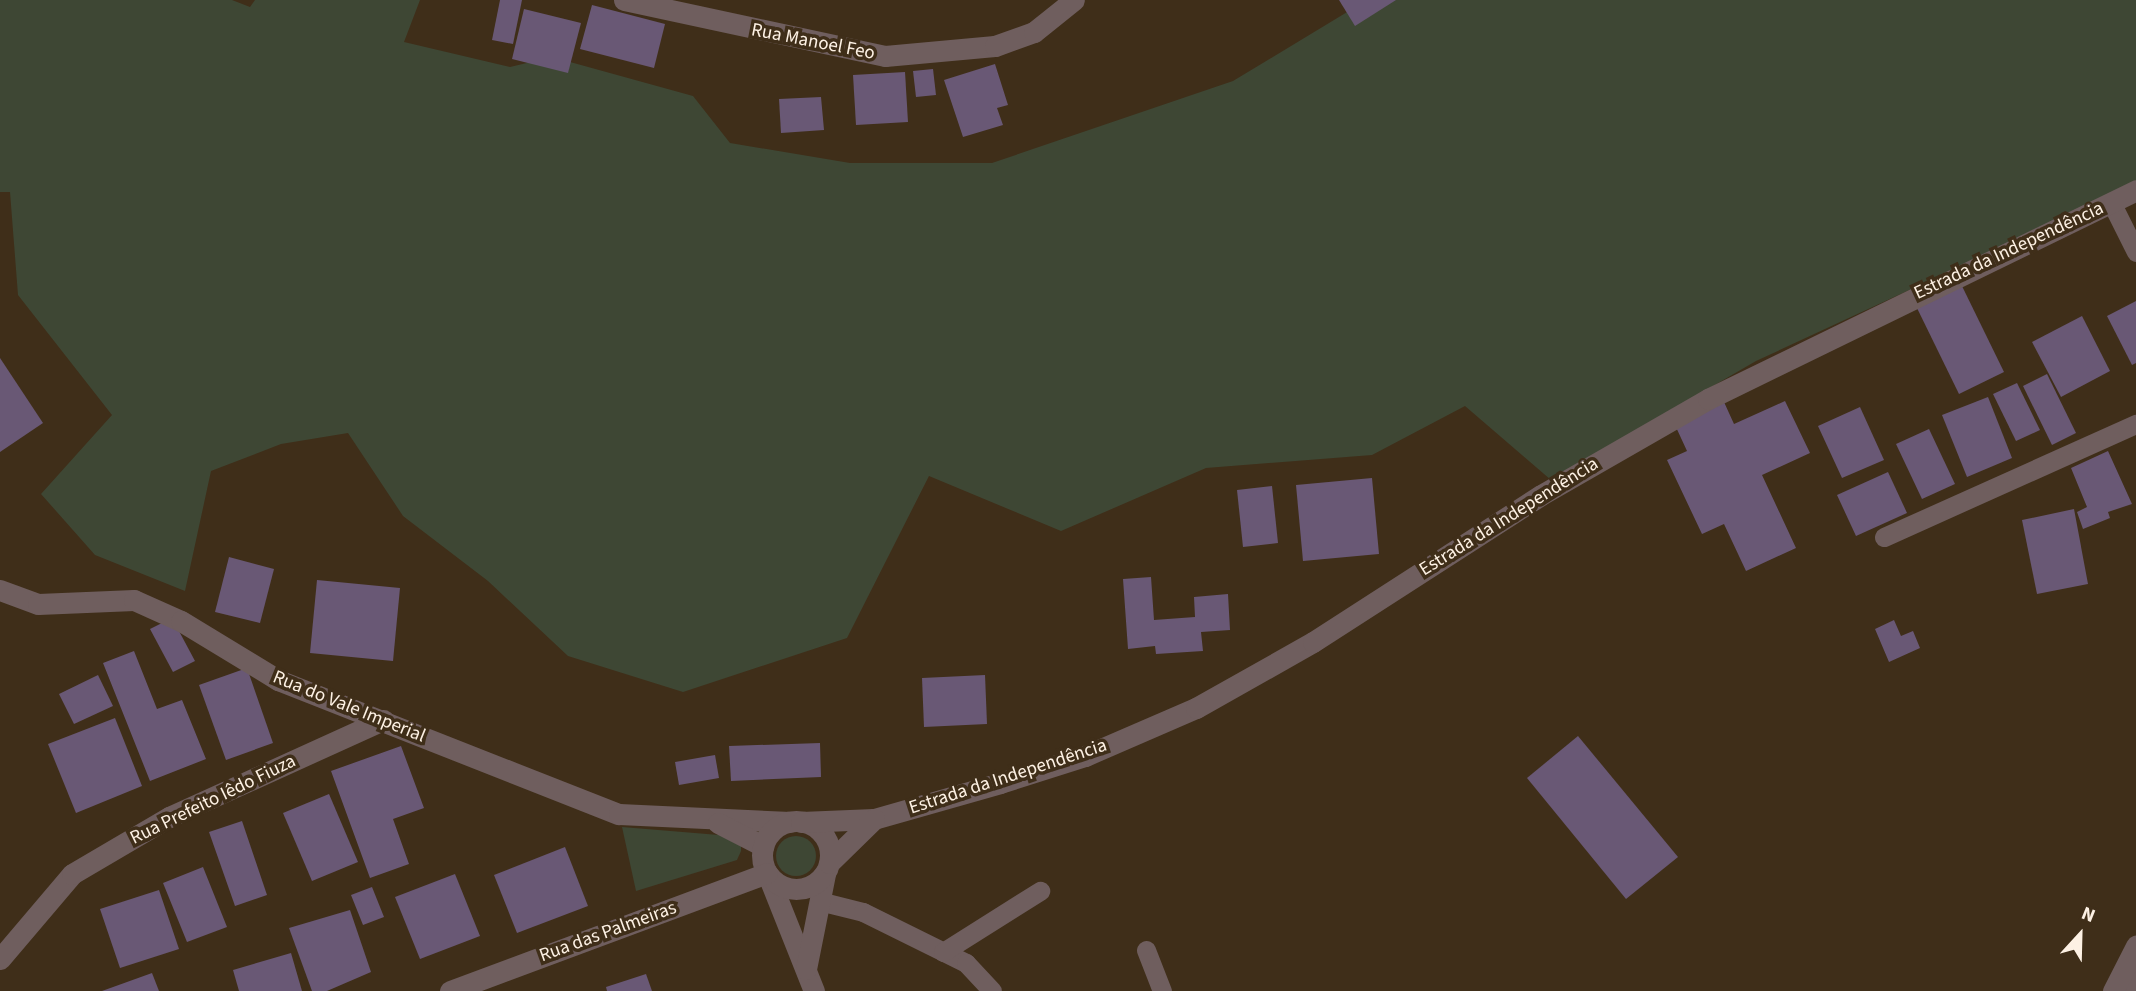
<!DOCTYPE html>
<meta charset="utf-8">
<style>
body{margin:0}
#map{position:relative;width:2136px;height:991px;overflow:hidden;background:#3f2e19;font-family:"Source Sans 3",sans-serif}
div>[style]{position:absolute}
.green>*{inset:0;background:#3e4734}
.round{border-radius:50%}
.building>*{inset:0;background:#695875}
.service>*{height:19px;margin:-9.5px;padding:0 9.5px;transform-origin:9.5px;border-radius:9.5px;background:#6f5e5e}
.minor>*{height:21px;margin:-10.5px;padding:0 10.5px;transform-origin:10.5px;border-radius:10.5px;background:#6f5e5e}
.tertiary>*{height:21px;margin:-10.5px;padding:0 10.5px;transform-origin:10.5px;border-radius:10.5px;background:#6f5e5e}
.tertiary>.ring{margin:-10.5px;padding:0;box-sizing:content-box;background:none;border:21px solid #6f5e5e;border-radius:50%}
span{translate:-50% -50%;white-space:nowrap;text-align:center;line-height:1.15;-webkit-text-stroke:7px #3f2e19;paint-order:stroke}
.street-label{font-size:19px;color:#fdf1e4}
.north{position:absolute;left:2045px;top:900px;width:70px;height:70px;-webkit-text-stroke:5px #3f2e19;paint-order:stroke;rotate:22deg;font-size:19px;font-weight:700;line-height:28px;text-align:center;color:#fdf1e4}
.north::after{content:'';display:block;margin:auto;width:24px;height:32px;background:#fdf1e4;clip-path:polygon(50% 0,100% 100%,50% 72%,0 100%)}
</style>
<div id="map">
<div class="green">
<i style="clip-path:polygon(0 0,232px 0,250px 7px,255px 0,420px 0,404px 42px,510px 67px,552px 57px,693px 96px,730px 143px,850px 163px,992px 163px,1233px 81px,1367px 0,2136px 0,2136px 185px,1756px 361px,1551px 480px,1465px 406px,1372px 455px,1206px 468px,1061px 531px,929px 476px,847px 638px,683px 692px,568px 656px,488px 581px,403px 516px,348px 433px,281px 444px,211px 471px,185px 591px,95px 555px,41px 494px,112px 415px,18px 295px,10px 192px,0 192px)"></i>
<i style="clip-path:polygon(622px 827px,731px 836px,741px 842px,741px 851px,737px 860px,636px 891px)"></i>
<i class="round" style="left:776px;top:836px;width:40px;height:40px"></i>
</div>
<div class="building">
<i style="clip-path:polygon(500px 0,522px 0,513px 44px,492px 40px)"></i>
<i style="clip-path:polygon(1339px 0,1396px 0,1355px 26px)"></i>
<i style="clip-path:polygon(592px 5px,665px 24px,654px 68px,580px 49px)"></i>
<i style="clip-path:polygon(524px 9px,581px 23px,568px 73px,512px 59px)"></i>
<i style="clip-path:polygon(995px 64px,1008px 105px,997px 108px,1003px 125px,963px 137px,944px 80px)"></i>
<i style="clip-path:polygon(933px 69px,936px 95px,916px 97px,913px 71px)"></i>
<i style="clip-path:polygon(905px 72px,908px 122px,856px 125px,853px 75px)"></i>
<i style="clip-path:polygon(821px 97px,824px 130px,781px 133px,779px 99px)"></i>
<i style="clip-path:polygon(1961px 284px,2004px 372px,1959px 394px,1916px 306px)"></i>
<i style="clip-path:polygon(2136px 301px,2136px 363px,2132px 365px,2107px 316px)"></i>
<i style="clip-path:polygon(2082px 316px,2110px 371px,2061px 397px,2032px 342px)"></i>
<i style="clip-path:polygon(0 358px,43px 423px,0 452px)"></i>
<i style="clip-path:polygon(2047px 374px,2076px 433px,2052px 445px,2023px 386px)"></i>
<i style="clip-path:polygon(2017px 383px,2040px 430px,2016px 441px,1993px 394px)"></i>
<i style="clip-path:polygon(1988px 397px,2012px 458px,1967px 477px,1942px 415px)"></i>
<i style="clip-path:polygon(1785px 401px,1810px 453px,1762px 475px,1796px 548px,1746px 571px,1724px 524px,1702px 534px,1667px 460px,1687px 451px,1675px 425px,1724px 402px,1734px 424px)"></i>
<i style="clip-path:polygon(1860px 407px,1884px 460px,1842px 478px,1818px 426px)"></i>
<i style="clip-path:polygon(1929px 429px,1955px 484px,1922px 499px,1896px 444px)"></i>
<i style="clip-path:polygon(2108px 451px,2132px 504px,2108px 512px,2110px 518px,2083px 529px,2077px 512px,2087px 507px,2071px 468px)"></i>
<i style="clip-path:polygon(1888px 472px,1907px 513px,1856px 536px,1837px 495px)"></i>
<i style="clip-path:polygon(1372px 478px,1379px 554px,1303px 561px,1296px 485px)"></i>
<i style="clip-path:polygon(1272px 486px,1278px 543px,1243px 547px,1237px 490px)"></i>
<i style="clip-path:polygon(2074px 509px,2088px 584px,2037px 594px,2022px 520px)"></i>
<i style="clip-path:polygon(229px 557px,274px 569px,260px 623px,215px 612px)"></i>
<i style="clip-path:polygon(1151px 577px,1154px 620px,1195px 617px,1194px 597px,1228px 594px,1230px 630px,1201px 632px,1203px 651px,1156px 654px,1155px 646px,1128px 649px,1123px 579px)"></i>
<i style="clip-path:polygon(317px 580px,400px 588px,393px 661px,310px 653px)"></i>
<i style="clip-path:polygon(172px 618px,195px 661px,173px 672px,150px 629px)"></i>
<i style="clip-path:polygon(1894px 620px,1901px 636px,1913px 631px,1920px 648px,1889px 662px,1875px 629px)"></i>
<i style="clip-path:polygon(134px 651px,157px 709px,182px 700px,206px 759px,150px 781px,103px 663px)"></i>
<i style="clip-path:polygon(247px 668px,273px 743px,226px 760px,199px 685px)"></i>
<i style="clip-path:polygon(98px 675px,113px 706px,74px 724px,59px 694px)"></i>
<i style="clip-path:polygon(985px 675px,987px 724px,924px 727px,922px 678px)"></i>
<i style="clip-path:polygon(115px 718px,142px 786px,76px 813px,48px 744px)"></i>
<i style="clip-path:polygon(1578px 736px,1678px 857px,1626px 899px,1527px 778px)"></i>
<i style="clip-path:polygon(820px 743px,821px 777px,731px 781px,729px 746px)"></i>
<i style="clip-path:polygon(401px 746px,424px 808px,393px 819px,409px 864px,370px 878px,331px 771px)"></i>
<i style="clip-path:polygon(715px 755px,719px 778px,679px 785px,675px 762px)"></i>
<i style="clip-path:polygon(329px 794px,358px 862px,312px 881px,283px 813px)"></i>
<i style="clip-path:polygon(242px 821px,267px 895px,235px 906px,209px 832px)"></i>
<i style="clip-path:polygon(565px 847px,588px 906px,517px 933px,494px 875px)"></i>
<i style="clip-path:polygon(203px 867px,227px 927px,187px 942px,163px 883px)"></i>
<i style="clip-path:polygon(455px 874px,480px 936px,420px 959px,395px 897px)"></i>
<i style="clip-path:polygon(372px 887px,384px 917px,363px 925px,351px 895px)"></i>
<i style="clip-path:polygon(159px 890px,179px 949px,120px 968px,100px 909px)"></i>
<i style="clip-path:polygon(350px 910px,371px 972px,327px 991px,312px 991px,289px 928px)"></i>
<i style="clip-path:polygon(291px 953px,302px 991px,239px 991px,233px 970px)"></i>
<i style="clip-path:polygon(152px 973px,159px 991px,102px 991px)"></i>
<i style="clip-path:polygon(646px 974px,652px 991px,607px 991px,606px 987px)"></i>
</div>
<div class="service">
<i style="left:2111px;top:202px;width:56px;rotate:63.4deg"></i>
<i style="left:1884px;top:537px;width:276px;rotate:-24.2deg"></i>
<i style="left:819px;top:901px;width:45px;rotate:14deg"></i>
<i style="left:863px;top:912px;width:115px;rotate:26.3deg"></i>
<i style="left:966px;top:963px;width:38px;rotate:47deg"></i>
<i style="left:1146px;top:950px;width:44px;rotate:68.7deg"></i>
<i style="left:943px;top:952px;width:115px;rotate:-32.2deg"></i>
<i style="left:2130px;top:991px;width:37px;rotate:-87deg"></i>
</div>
<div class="minor">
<i style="left:624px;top:0;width:267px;rotate:12.1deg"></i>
<i style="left:885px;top:56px;width:110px;rotate:-5.2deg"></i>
<i style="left:995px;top:46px;width:41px;rotate:-19.7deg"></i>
<i style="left:1034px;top:32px;width:51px;rotate:-38.7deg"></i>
<i style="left:0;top:590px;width:40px;rotate:20.2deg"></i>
<i style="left:38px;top:604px;width:96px;rotate:-2.4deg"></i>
<i style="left:134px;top:600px;width:51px;rotate:24.1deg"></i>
<i style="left:181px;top:621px;width:114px;rotate:31.3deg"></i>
<i style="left:278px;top:680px;width:366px;rotate:21.5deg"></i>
<i style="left:619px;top:814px;width:171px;rotate:2.7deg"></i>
<i style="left:718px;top:823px;width:51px;rotate:27.1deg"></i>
<i style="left:767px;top:873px;width:127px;rotate:68.3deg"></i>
<i style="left:0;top:959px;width:111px;rotate:-49.7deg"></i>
<i style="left:72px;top:874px;width:113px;rotate:-30.4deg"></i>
<i style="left:169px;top:817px;width:235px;rotate:-24.4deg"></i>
<i style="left:806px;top:969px;width:97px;rotate:-78.7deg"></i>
<i style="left:2113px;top:991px;width:51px;rotate:-62.9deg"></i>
</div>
<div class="tertiary">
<i class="ring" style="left:762px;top:821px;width:47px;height:47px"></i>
<i style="left:801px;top:822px;width:73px;rotate:-2.4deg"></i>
<i style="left:874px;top:819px;width:131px;rotate:-15.9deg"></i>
<i style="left:1000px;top:783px;width:89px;rotate:-17.6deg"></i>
<i style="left:1085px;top:756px;width:121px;rotate:-23.4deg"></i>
<i style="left:1196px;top:708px;width:134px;rotate:-29.4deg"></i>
<i style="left:1313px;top:642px;width:271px;rotate:-32.8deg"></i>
<i style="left:1541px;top:495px;width:193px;rotate:-29.9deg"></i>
<i style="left:1708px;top:399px;width:476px;rotate:-26deg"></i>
<i style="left:829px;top:863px;width:63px;rotate:-44.4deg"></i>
<i style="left:450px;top:991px;width:338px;rotate:-20.4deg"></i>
</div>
<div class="street-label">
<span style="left:813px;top:42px;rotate:11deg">Rua Manoel Feo</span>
<span style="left:2009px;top:251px;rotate:-25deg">Estrada da Independência</span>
<span style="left:1509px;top:517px;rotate:-32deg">Estrada da Independência</span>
<span style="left:349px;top:707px;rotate:22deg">Rua do Vale Imperial</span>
<span style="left:1008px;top:777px;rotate:-18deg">Estrada da Independência</span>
<span style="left:213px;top:800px;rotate:-26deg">Rua Prefeito Iêdo Fiuza</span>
<span style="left:608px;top:932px;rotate:-20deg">Rua das Palmeiras</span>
</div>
<div class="north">N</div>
</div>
